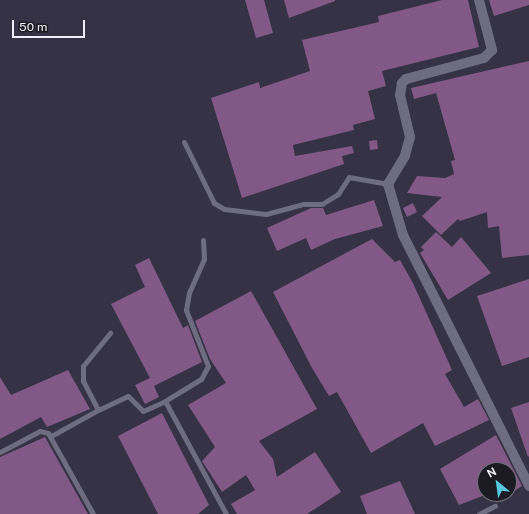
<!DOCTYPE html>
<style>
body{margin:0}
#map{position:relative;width:529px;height:514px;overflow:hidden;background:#343244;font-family:"Public Sans",sans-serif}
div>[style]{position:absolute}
.building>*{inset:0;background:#825986}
.service>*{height:5px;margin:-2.5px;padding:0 2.5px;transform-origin:2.5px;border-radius:2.5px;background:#6e6c81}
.minor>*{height:10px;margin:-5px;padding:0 5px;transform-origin:5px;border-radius:5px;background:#6e6c81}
span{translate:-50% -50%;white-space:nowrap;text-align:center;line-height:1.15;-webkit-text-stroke:3.5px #1c1b23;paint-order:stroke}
.north{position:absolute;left:477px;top:462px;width:40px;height:40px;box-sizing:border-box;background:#1c1b23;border:1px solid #706f79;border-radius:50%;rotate:331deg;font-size:11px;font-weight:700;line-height:16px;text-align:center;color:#efeefa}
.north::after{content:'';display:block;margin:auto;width:14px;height:18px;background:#56c9e0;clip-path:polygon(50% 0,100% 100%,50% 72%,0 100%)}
.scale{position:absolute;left:12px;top:20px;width:73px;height:18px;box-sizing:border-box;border:2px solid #efeefa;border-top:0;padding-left:5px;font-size:12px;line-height:14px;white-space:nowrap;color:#efeefa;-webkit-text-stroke:3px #1c1b23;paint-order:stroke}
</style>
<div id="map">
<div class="building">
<i style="clip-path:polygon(245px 0,264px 0,273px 33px,256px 38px)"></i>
<i style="clip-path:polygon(284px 0,335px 0,335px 1px,289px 18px)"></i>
<i style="clip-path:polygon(442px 0,468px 0,479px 47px,382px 71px,386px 86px,368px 91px,375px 119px,353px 125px,354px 130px,293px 145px,295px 156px,352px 146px,354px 153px,342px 156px,344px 164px,242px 198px,211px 98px,259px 82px,260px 88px,310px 71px,302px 40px,379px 22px,378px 16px)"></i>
<i style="clip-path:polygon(489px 0,529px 0,529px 5px,494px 16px)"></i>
<i style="clip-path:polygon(529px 61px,529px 255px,502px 258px,499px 226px,488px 228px,487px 212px,460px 221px,458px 219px,441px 235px,422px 216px,442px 197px,407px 193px,417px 176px,445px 178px,454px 174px,451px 161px,455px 160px,436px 93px,414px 99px,411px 88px)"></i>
<i style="clip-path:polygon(377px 140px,378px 149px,370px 150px,369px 141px)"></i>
<i style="clip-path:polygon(374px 200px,383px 226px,335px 239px,311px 250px,306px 238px,277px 251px,267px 228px,311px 208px,323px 208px,326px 215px)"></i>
<i style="clip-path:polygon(413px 203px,417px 212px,407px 217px,403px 208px)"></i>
<i style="clip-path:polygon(436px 232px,452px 247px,461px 237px,491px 273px,448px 300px,420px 253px,424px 250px,421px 247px)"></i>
<i style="clip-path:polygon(372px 239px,395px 262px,400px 260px,413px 283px,452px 370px,445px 374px,464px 407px,478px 399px,489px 420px,435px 446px,423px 423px,371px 453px,337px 392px,329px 396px,312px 368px,273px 292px)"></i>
<i style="clip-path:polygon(149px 258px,183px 328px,188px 325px,202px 362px,154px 386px,159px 397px,145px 404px,135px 385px,150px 378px,111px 304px,145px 287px,135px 265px)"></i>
<i style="clip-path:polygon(529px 279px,529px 357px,502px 366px,477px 296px)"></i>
<i style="clip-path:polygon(251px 291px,317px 409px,259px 441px,273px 459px,277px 477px,315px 452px,341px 492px,307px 514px,237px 514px,231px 504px,255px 490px,246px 475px,222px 492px,202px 461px,215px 447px,188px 405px,226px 383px,210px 359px,195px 321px)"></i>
<i style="clip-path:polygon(68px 370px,90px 409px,47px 427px,41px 417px,0 439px,0 377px,11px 395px)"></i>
<i style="clip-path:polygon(529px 402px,529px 456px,528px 457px,511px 408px)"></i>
<i style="clip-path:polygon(162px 413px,209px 505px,198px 514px,158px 514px,118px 436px)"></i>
<i style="clip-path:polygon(496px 435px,522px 486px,509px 494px,509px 470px,485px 470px,485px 495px,459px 505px,440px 469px)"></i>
<i style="clip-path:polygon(45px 437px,88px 514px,0 514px,0 457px)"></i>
<i style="clip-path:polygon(400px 481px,415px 514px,367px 514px,360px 496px)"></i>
</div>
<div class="service">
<i style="left:184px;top:142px;width:68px;rotate:63.8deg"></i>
<i style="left:214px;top:203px;width:12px;rotate:31deg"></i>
<i style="left:224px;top:209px;width:42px;rotate:6.8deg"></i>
<i style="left:266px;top:214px;width:39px;rotate:-15deg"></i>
<i style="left:304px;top:204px;width:18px"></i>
<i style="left:322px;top:204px;width:19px;rotate:-32deg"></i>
<i style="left:338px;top:194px;width:20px;rotate:-57deg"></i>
<i style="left:349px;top:177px;width:40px;rotate:10deg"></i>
<i style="left:203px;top:240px;width:19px;rotate:87deg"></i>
<i style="left:204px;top:259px;width:37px;rotate:114deg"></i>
<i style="left:189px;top:293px;width:17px;rotate:100deg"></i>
<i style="left:186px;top:310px;width:60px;rotate:68.6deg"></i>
<i style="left:208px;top:366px;width:15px;rotate:118deg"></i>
<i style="left:201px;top:379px;width:42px;rotate:148.6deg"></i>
<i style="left:165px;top:401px;width:128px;rotate:61.6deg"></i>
<i style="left:98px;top:410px;width:33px;rotate:-25deg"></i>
<i style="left:128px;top:396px;width:21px;rotate:45deg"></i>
<i style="left:143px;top:411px;width:24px;rotate:-24deg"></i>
<i style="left:51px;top:436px;width:54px;rotate:-29deg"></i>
<i style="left:98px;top:410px;width:33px;rotate:-117deg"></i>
<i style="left:83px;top:381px;width:15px;rotate:-90deg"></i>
<i style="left:83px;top:366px;width:43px;rotate:-50.7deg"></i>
<i style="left:0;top:452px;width:45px;rotate:-27.7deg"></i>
<i style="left:40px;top:431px;width:8px;rotate:14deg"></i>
<i style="left:48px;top:433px;width:93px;rotate:60.9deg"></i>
<i style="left:479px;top:514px;width:18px;rotate:-27deg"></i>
</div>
<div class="minor">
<i style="left:479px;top:0;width:52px;rotate:75.4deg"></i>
<i style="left:492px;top:50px;width:11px;rotate:135deg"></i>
<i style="left:484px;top:58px;width:81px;rotate:164.9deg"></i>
<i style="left:406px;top:79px;width:6px;rotate:135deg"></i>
<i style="left:402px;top:83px;width:12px;rotate:99deg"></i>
<i style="left:400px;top:95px;width:43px;rotate:76.6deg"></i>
<i style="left:410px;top:137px;width:20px;rotate:105deg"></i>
<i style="left:405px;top:156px;width:33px;rotate:121deg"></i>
<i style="left:388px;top:184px;width:53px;rotate:73.6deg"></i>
<i style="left:403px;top:235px;width:281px;rotate:63.3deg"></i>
</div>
<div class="north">N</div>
<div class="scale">50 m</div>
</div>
